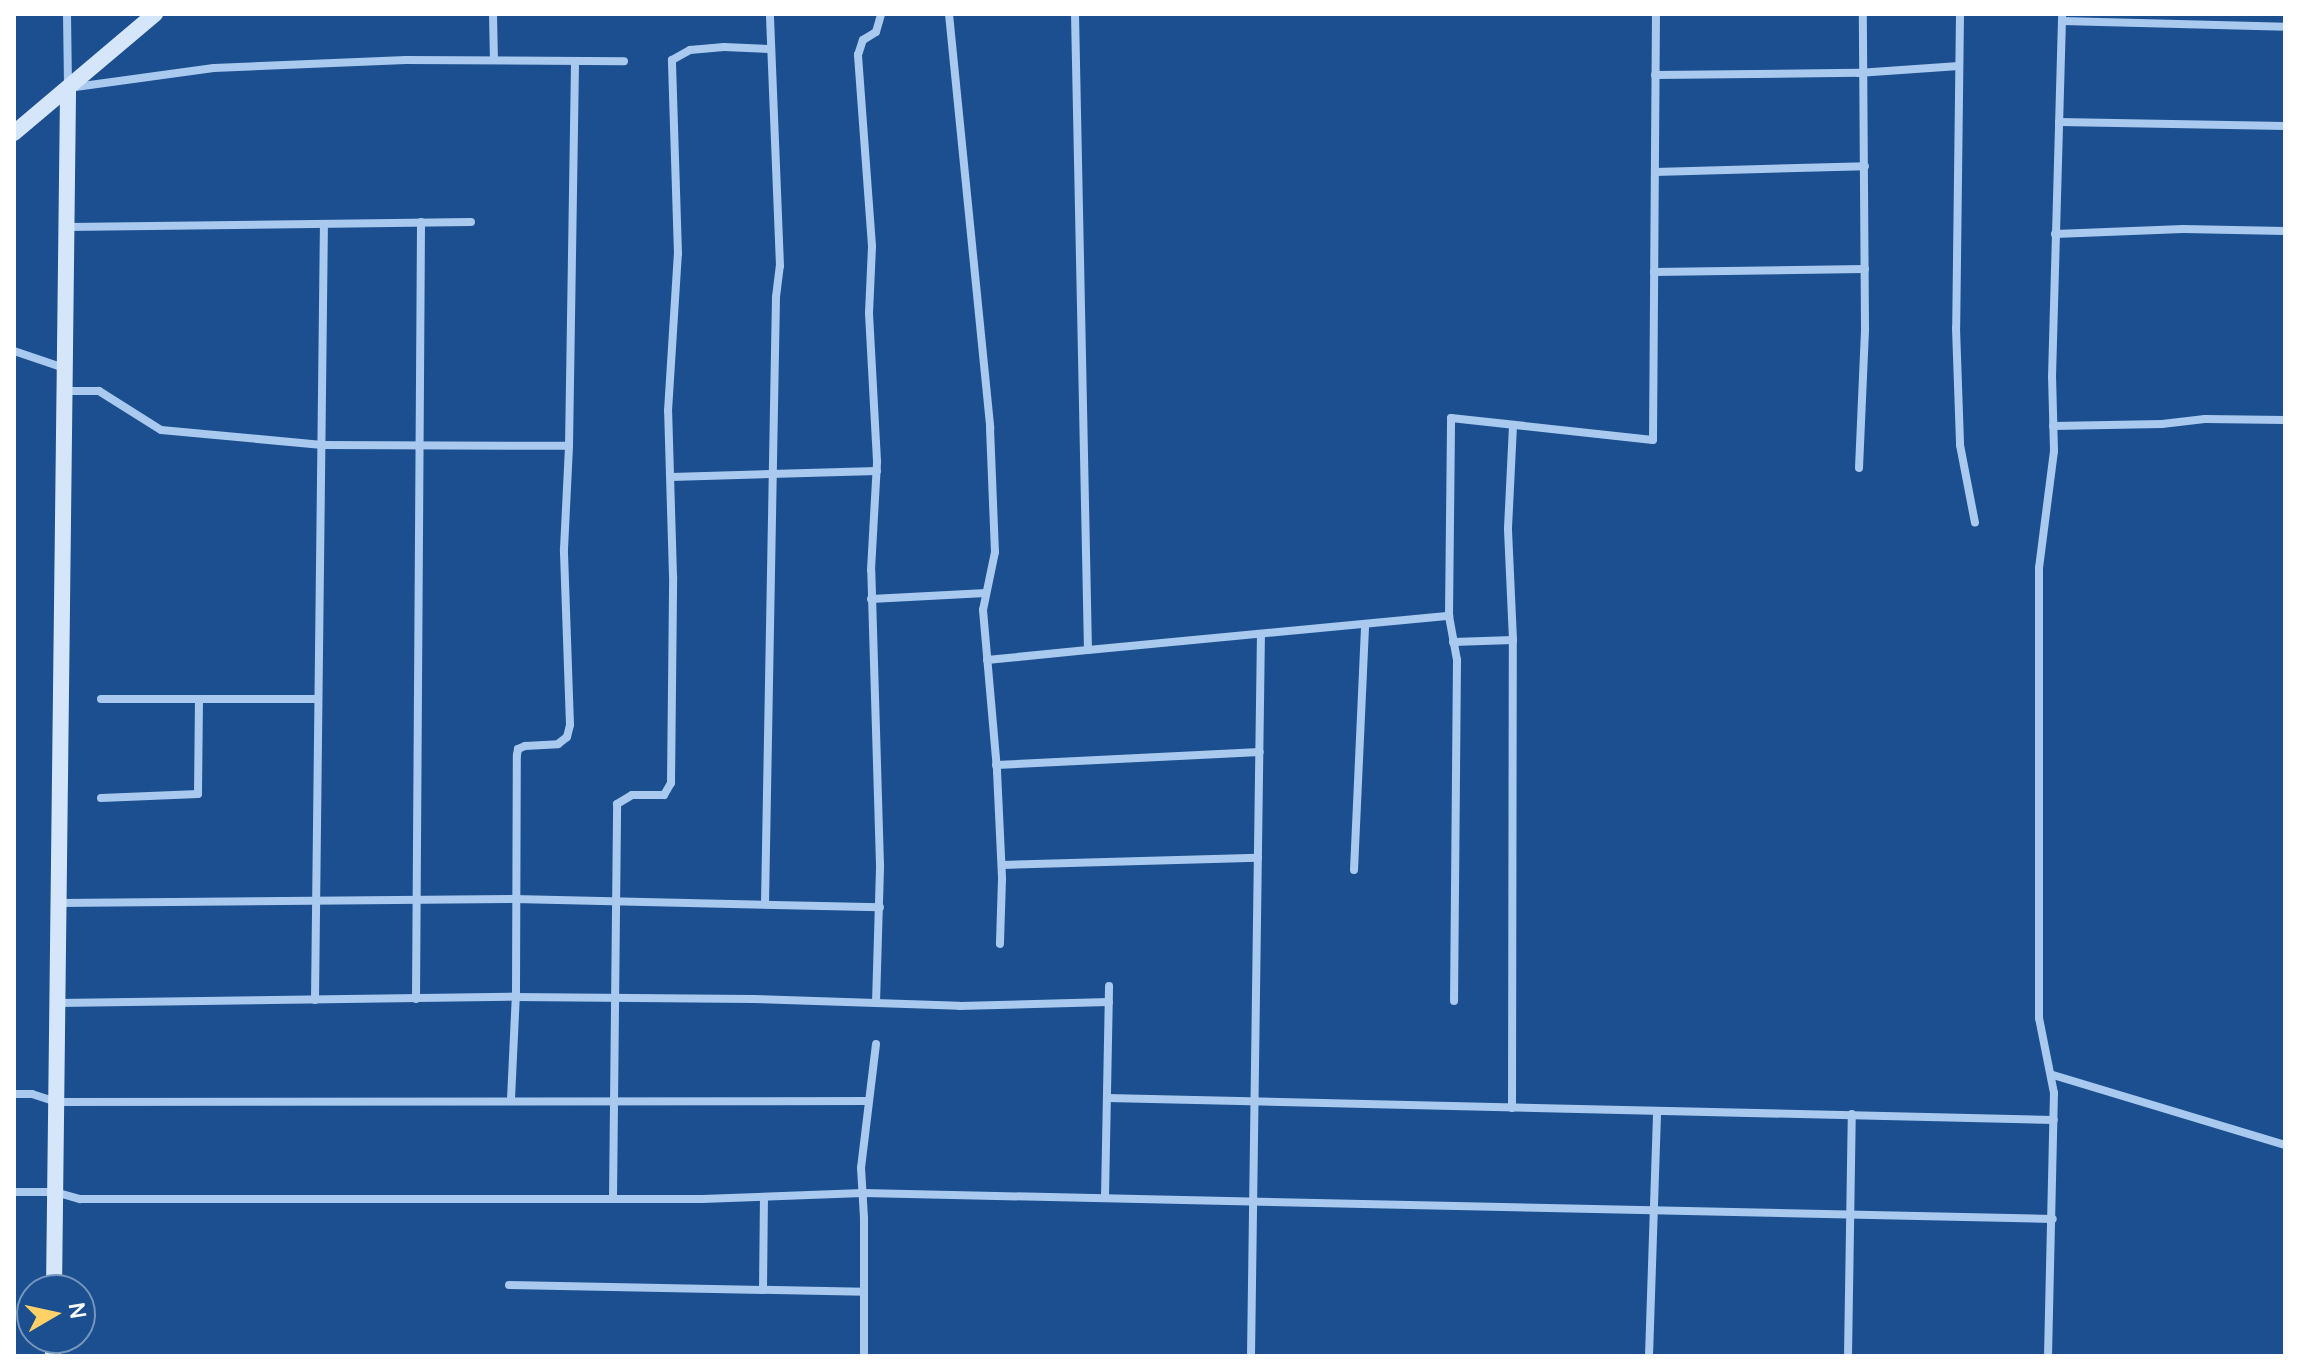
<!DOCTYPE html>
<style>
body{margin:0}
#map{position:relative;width:2299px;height:1370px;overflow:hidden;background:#1b4f8f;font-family:Manrope,sans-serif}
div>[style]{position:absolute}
.street>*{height:8px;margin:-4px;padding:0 4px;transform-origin:4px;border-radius:4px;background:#a9c9ee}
.secondary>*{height:16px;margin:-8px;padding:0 8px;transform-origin:8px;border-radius:8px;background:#d6e6fa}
span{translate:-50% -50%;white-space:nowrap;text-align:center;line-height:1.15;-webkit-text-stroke:8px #1b4f8f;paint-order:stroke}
.frame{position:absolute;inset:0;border:16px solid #fff;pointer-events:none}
.north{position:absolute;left:16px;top:1274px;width:80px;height:80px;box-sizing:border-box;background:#1b4f8f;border:2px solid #7695bc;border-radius:50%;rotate:81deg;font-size:22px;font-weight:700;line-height:32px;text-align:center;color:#fff}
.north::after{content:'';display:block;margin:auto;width:28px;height:36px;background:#ffd166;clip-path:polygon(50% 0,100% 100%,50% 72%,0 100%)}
</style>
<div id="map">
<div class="street">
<i style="left:67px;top:14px;width:74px;rotate:89.2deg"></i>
<i style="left:68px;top:88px;width:147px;rotate:-7.8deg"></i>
<i style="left:214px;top:68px;width:192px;rotate:-2.4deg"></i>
<i style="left:406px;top:60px;width:218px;rotate:0.3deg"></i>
<i style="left:493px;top:14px;width:46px;rotate:88.8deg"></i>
<i style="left:949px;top:14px;width:416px;rotate:84.3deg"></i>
<i style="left:990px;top:428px;width:124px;rotate:87.7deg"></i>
<i style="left:995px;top:552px;width:59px;rotate:101.7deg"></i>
<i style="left:983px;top:610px;width:162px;rotate:85deg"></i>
<i style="left:997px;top:771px;width:108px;rotate:87.3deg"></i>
<i style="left:1002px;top:879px;width:65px;rotate:91.8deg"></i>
<i style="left:1075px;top:14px;width:636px;rotate:88.83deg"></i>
<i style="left:1088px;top:650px;width:363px;rotate:-5.4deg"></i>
<i style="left:1449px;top:616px;width:198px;rotate:-89.4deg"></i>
<i style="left:1451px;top:418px;width:203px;rotate:6.2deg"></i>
<i style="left:1653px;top:440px;width:426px;rotate:-89.6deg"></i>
<i style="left:1960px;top:14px;width:314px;rotate:90.7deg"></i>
<i style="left:1956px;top:328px;width:117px;rotate:88deg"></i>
<i style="left:1960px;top:445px;width:79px;rotate:79.1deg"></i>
<i style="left:2062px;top:21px;width:223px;rotate:1.5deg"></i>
<i style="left:1655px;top:75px;width:203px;rotate:-0.6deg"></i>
<i style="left:1858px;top:73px;width:101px;rotate:-4deg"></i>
<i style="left:2059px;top:122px;width:226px;rotate:1deg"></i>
<i style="left:1655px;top:172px;width:210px;rotate:-1.6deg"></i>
<i style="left:67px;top:227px;width:404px;rotate:-0.7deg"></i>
<i style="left:2055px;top:234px;width:128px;rotate:-2.2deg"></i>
<i style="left:2183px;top:229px;width:102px;rotate:1.1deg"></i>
<i style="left:1654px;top:272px;width:211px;rotate:-0.8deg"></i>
<i style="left:14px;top:351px;width:53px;rotate:18.8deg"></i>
<i style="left:64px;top:391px;width:35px"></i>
<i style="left:99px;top:391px;width:73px;rotate:32.2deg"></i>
<i style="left:161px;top:430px;width:162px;rotate:5.3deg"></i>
<i style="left:322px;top:445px;width:247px;rotate:0.2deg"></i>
<i style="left:2053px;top:426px;width:109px;rotate:-1.1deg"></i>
<i style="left:2162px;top:424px;width:43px;rotate:-6.6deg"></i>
<i style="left:2205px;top:419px;width:80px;rotate:0.7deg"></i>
<i style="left:1859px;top:468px;width:140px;rotate:-87.5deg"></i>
<i style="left:1865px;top:328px;width:314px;rotate:-90.4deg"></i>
<i style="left:671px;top:477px;width:206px;rotate:-1.7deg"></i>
<i style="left:871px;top:599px;width:115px;rotate:-3deg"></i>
<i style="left:1449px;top:616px;width:45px;rotate:79.7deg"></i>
<i style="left:1457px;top:660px;width:341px;rotate:90.5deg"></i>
<i style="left:1453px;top:642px;width:60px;rotate:-1.9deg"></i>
<i style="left:987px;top:660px;width:101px;rotate:-5.7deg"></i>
<i style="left:101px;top:699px;width:216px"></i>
<i style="left:996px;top:765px;width:264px;rotate:-2.8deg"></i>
<i style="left:101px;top:798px;width:97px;rotate:-2.4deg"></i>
<i style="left:198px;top:794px;width:95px;rotate:-89.4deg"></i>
<i style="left:1002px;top:865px;width:256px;rotate:-1.6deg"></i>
<i style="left:1354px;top:870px;width:246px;rotate:-87.4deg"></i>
<i style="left:58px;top:903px;width:456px;rotate:-0.5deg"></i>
<i style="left:514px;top:899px;width:366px;rotate:1.3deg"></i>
<i style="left:765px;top:903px;width:606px;rotate:-88.96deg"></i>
<i style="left:776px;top:297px;width:31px;rotate:-83deg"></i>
<i style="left:780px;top:266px;width:252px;rotate:-92.3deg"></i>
<i style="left:416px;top:999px;width:777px;rotate:-89.63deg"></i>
<i style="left:315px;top:1000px;width:776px;rotate:-89.34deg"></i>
<i style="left:58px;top:1003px;width:457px;rotate:-0.8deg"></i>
<i style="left:515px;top:997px;width:238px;rotate:0.5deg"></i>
<i style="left:753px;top:999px;width:206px;rotate:1.9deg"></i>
<i style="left:959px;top:1006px;width:150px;rotate:-1.5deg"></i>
<i style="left:876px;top:1003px;width:138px;rotate:-88.3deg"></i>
<i style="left:880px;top:865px;width:295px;rotate:-91.7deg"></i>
<i style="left:871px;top:570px;width:109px;rotate:-86.8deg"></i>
<i style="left:877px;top:461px;width:148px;rotate:-93.1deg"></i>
<i style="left:869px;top:313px;width:67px;rotate:-87.4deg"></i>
<i style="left:872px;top:246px;width:192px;rotate:-94.2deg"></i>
<i style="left:858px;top:55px;width:16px;rotate:-72deg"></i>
<i style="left:863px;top:40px;width:15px;rotate:-32deg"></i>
<i style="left:876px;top:32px;width:19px;rotate:-74deg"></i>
<i style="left:2053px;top:1075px;width:242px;rotate:16.8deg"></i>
<i style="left:14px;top:1094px;width:18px"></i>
<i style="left:32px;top:1094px;width:25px;rotate:18deg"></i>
<i style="left:56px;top:1102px;width:811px;rotate:-0.07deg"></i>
<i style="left:1107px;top:1098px;width:947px;rotate:1.33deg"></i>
<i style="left:511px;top:1099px;width:108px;rotate:-87.3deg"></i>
<i style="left:516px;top:991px;width:236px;rotate:-89.8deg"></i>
<i style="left:517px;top:755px;width:6px;rotate:-81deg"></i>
<i style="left:518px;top:749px;width:8px;rotate:-23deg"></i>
<i style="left:525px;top:746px;width:33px;rotate:-3deg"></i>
<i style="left:558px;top:744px;width:11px;rotate:-38deg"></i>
<i style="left:567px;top:737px;width:12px;rotate:-76deg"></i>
<i style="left:570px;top:725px;width:176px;rotate:-92deg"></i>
<i style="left:564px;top:549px;width:103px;rotate:-87.2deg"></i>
<i style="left:569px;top:446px;width:385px;rotate:-89.1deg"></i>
<i style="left:1512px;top:1108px;width:468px;rotate:-89.9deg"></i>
<i style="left:1513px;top:640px;width:112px;rotate:-92.6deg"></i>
<i style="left:1508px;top:528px;width:102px;rotate:-87.2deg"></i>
<i style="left:14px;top:1192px;width:41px"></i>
<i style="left:55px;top:1192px;width:26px;rotate:16deg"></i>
<i style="left:80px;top:1199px;width:622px"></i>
<i style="left:702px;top:1199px;width:161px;rotate:-2.1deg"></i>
<i style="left:863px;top:1193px;width:1190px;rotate:1.25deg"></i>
<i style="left:1105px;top:1197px;width:211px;rotate:-88.9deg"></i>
<i style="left:613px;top:1199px;width:395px;rotate:-89.4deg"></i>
<i style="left:617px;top:804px;width:17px;rotate:-31deg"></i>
<i style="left:632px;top:795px;width:32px"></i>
<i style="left:664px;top:795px;width:14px;rotate:-60deg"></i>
<i style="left:671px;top:783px;width:207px;rotate:-89.4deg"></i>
<i style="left:673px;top:576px;width:165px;rotate:-91.7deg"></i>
<i style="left:668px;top:411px;width:157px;rotate:-86.4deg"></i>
<i style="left:678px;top:254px;width:194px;rotate:-91.8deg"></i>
<i style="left:672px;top:60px;width:21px;rotate:-29deg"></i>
<i style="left:690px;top:50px;width:34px;rotate:-5deg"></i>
<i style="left:724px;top:47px;width:46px;rotate:2.5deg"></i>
<i style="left:509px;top:1285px;width:355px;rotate:1.1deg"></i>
<i style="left:763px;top:1290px;width:93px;rotate:-89.4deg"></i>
<i style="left:864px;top:1356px;width:138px;rotate:-90deg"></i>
<i style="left:864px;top:1218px;width:50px;rotate:-93.4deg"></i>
<i style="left:861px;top:1168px;width:125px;rotate:-83.1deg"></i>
<i style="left:1251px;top:1356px;width:722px;rotate:-89.21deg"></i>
<i style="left:1649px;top:1356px;width:245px;rotate:-88.1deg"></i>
<i style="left:1848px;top:1356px;width:242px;rotate:-89.1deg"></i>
<i style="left:2048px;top:1356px;width:263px;rotate:-88.7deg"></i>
<i style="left:2054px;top:1093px;width:76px;rotate:-101.3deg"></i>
<i style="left:2039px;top:1018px;width:450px;rotate:-90deg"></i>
<i style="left:2039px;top:568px;width:118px;rotate:-82.7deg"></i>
<i style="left:2054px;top:451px;width:74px;rotate:-91.5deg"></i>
<i style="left:2052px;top:377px;width:363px;rotate:-88.4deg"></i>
</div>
<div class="secondary">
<i style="left:14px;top:133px;width:185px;rotate:-40.2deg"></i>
<i style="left:54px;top:1290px;width:1202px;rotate:-89.33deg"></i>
<i style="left:53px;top:1356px;width:18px;rotate:-90deg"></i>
</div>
<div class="frame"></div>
<div class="north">N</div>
</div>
